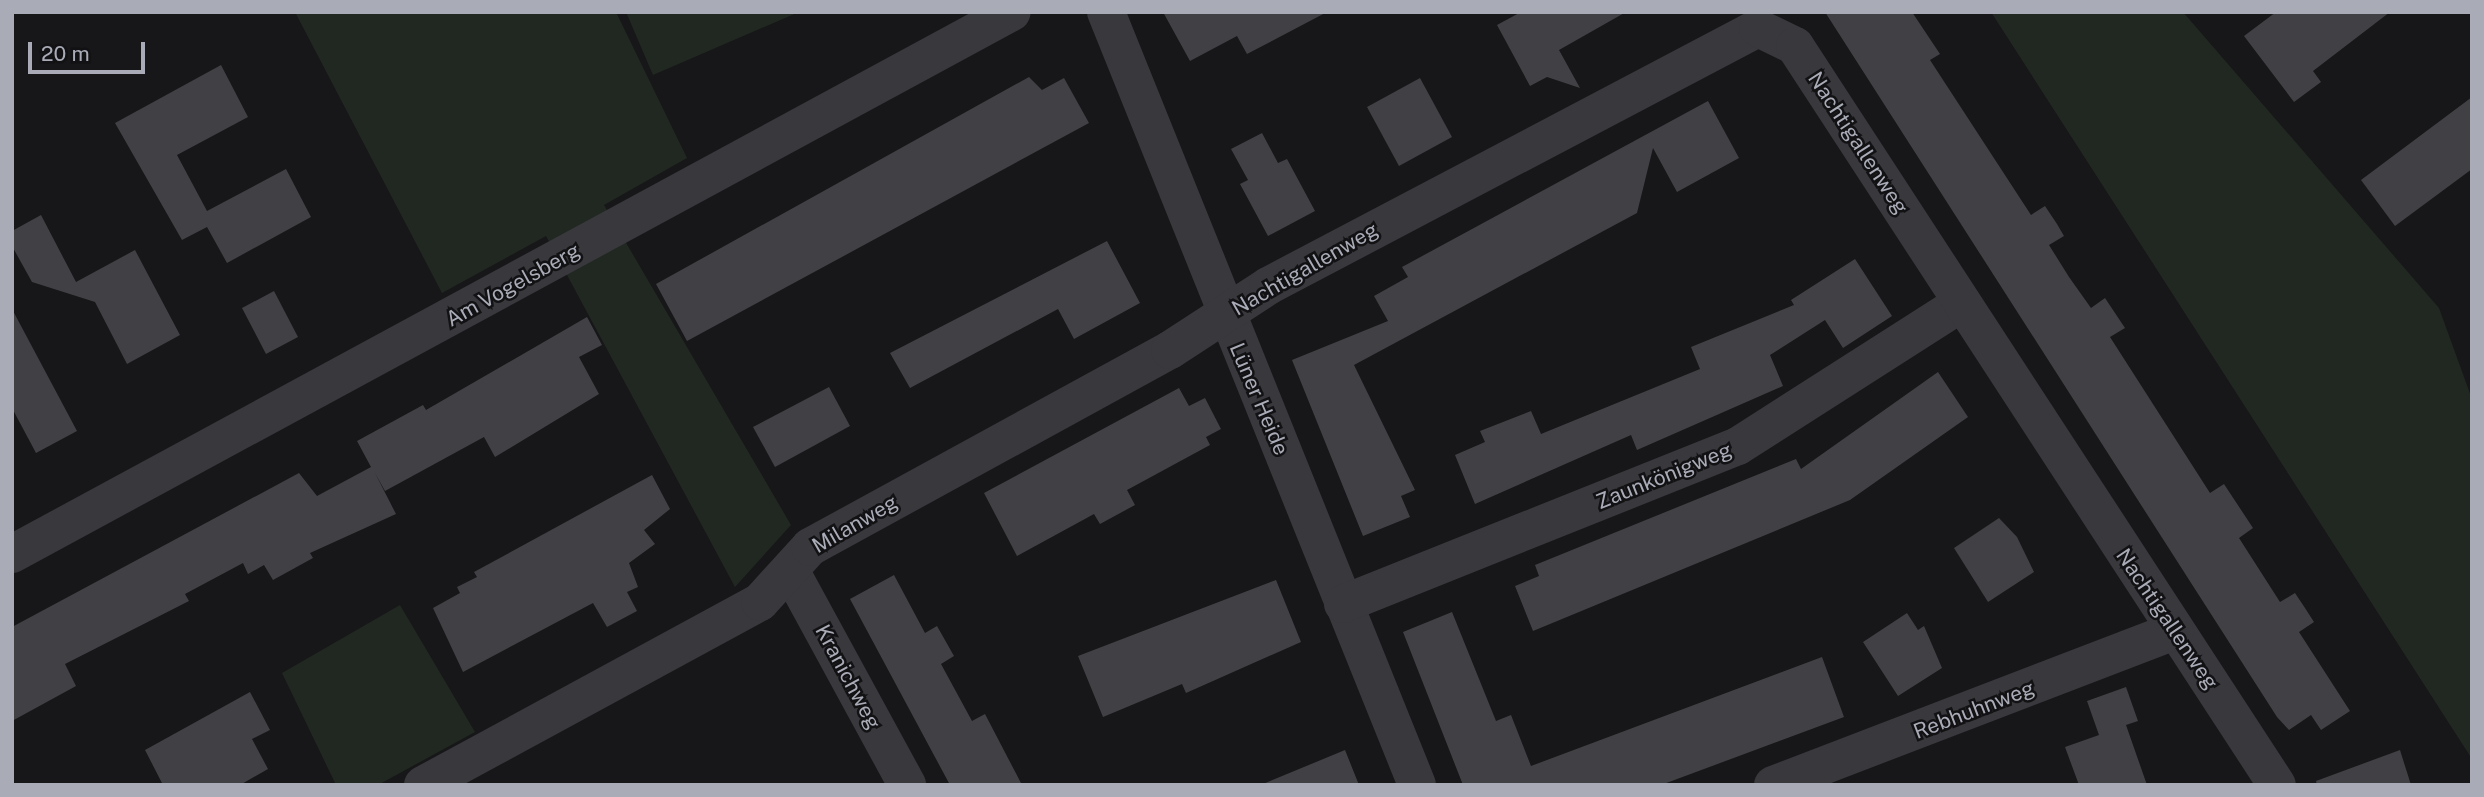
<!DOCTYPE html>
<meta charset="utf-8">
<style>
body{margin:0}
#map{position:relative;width:2484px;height:797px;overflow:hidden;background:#171618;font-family:"Public Sans",sans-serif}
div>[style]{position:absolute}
.green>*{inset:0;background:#212822}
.building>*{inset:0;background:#414145}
.street>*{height:38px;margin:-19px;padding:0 19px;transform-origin:19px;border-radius:19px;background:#38383d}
span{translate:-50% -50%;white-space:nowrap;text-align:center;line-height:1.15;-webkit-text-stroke:5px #121113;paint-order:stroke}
.street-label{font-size:21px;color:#a9acb7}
.frame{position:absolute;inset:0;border:14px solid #a9acb7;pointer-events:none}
.scale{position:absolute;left:28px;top:42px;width:117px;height:32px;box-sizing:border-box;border:4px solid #a9acb7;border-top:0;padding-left:9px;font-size:21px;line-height:24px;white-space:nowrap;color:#a9acb7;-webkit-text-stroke:5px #121113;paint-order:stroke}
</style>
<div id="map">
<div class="green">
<i style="clip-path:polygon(295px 12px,616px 12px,687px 158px,604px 205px,791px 525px,735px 587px,546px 236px,442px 293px)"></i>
<i style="clip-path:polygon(626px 12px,799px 12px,653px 75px)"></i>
<i style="clip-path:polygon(1991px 12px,2183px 12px,2439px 308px,2472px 399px,2472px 759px)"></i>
<i style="clip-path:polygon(400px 605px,475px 732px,378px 785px,336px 785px,282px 673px)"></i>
</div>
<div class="building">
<i style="clip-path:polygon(1163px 12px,1327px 12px,1247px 54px,1237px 36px,1190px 61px)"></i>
<i style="clip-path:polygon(1521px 12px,1626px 12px,1559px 50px,1580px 88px,1547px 77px,1530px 86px,1497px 25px)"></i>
<i style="clip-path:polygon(1825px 12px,1912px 12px,1940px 54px,1930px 60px,2031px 215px,2045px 206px,2057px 224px,2064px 236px,2049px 245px,2069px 277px,2091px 308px,2105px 298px,2125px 328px,2110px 337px,2210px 493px,2224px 484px,2253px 528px,2239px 538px,2280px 602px,2295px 593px,2305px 608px,2314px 622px,2299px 632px,2350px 711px,2321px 730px,2311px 715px,2289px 730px,2277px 717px)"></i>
<i style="clip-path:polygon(2276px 12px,2390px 12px,2313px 71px,2321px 82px,2294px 102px,2244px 36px)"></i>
<i style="clip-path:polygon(221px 65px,248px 117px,177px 155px,207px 211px,286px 169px,311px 217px,227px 263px,207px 227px,182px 240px,115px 123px)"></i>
<i style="clip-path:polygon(1029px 77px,1042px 90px,1064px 78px,1089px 123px,687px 341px,656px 284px)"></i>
<i style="clip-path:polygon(1420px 78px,1452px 137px,1399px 166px,1367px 107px)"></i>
<i style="clip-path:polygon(2472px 97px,2472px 169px,2395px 226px,2361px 180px)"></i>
<i style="clip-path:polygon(1708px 101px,1739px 158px,1677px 192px,1653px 148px,1637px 213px,1354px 365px,1415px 490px,1401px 496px,1410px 517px,1363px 536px,1292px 360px,1388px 321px,1374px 296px,1408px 277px,1402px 267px)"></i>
<i style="clip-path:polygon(1262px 133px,1278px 163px,1287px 159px,1315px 211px,1268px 236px,1240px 184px,1248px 180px,1231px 149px)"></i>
<i style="clip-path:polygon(41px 215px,76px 282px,135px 250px,180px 335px,127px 364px,95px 302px,32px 282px,12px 246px,12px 231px)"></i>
<i style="clip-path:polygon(1107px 241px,1140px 303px,1074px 339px,1058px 309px,910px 388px,890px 353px)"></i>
<i style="clip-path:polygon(1855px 259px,1892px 316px,1843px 348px,1825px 320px,1770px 355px,1783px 386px,1637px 450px,1631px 435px,1475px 504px,1455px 455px,1485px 442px,1480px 431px,1531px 411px,1541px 434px,1700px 369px,1691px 347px,1794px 305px,1791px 300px)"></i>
<i style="clip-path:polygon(274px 291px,298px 337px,266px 354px,242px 308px)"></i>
<i style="clip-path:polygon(12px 309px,77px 431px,36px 453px,12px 408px)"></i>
<i style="clip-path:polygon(587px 317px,602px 345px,579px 357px,599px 394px,495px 457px,484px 437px,385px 491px,375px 473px,396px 514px,310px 553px,313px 558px,273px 580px,264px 565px,248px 574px,243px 563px,185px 594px,189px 601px,65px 664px,76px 686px,12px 721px,12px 627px,299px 473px,317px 496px,371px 467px,357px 441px,423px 405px,426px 410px)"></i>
<i style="clip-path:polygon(1938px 372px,1968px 417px,1850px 500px,1533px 631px,1515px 586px,1539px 576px,1535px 565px,1796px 459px,1801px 469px)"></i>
<i style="clip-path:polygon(829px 387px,850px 426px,775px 467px,753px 427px)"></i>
<i style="clip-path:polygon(1179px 388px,1189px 406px,1205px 398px,1221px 429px,1206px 437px,1210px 445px,1127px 490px,1135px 505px,1100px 524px,1094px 514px,1017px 556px,984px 493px)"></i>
<i style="clip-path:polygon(652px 475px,670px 509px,644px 530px,655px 544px,629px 563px,638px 587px,627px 592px,637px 611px,607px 627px,593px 603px,463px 672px,433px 608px,460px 593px,457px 587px,477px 577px,474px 572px)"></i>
<i style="clip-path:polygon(1999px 518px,2017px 537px,2034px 572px,1988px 602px,1954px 548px)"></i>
<i style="clip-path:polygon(894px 575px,925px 633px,937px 626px,954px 656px,941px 664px,972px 721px,985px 714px,1022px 785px,950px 785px,850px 599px)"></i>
<i style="clip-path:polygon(1276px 580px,1301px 642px,1186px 693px,1182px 684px,1103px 717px,1078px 656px)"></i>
<i style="clip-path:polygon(1452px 612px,1496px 721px,1511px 715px,1531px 766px,1822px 657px,1844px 717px,1661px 785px,1463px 785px,1403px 632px)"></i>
<i style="clip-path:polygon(1907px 613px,1918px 630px,1924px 626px,1942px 668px,1898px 696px,1863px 642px)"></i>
<i style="clip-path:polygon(2126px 687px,2138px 721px,2126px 725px,2147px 785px,2079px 785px,2065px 747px,2099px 735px,2087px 701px)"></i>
<i style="clip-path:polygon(250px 692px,270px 730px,252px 739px,268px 769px,240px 785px,163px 785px,145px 750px)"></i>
<i style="clip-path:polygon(1345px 750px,1359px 785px,1263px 785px,1263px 784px)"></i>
<i style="clip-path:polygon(2400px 750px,2411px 785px,2317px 785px,2316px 781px)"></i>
</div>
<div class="street">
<i style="left:1106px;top:12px;width:833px;rotate:68.08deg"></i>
<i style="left:12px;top:554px;width:1137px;rotate:-28.46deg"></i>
<i style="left:790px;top:570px;width:245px;rotate:61.4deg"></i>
<i style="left:1343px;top:604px;width:425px;rotate:-21.8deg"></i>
<i style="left:1738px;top:446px;width:266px;rotate:-32.6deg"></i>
<i style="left:423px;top:785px;width:383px;rotate:-28.5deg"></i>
<i style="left:760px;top:602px;width:74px;rotate:-47.7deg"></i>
<i style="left:810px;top:547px;width:410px;rotate:-28.7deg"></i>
<i style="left:1170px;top:350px;width:117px;rotate:-33.1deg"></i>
<i style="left:1268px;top:286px;width:554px;rotate:-27.77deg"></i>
<i style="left:1758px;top:28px;width:41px;rotate:25.9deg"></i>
<i style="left:1795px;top:46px;width:882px;rotate:56.89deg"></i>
<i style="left:1773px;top:785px;width:430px;rotate:-21deg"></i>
</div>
<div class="street-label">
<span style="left:1858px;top:143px;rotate:57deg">Nachtigallenweg</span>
<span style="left:1305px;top:269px;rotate:-30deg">Nachtigallenweg</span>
<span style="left:513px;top:285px;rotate:-29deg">Am Vogelsberg</span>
<span style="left:1259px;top:399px;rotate:67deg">Lüner Heide</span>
<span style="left:1664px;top:476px;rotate:-22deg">Zaunkönigweg</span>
<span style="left:855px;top:524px;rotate:-30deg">Milanweg</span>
<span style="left:2167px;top:619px;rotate:56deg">Nachtigallenweg</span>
<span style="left:848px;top:677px;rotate:62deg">Kranichweg</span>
<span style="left:1974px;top:710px;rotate:-21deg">Rebhuhnweg</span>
</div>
<div class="frame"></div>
<div class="scale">20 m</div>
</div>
